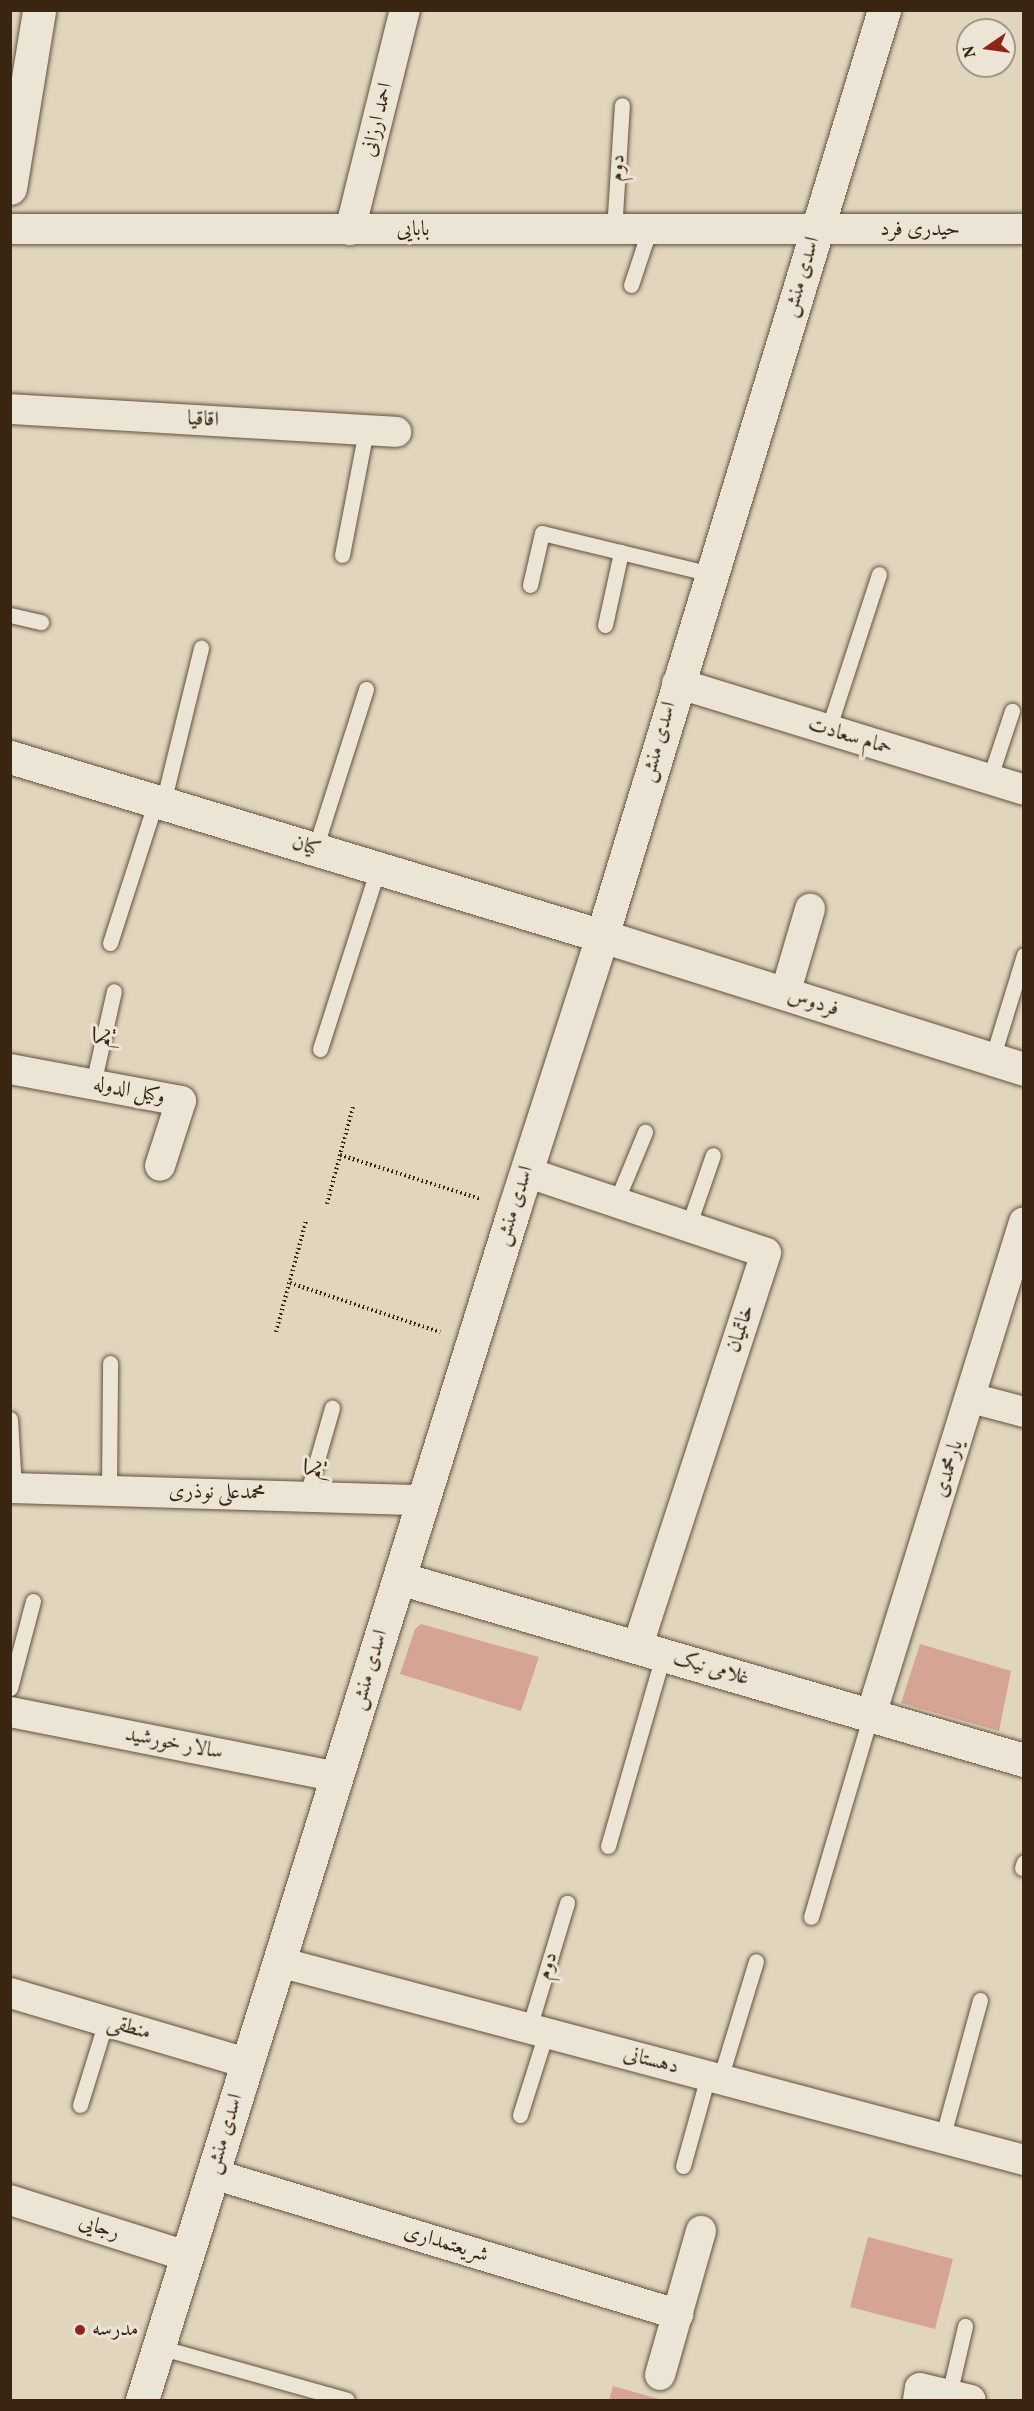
<!DOCTYPE html>
<meta charset="utf-8">
<style>
body{margin:0}
#map{position:relative;width:1034px;height:2411px;overflow:hidden;background:#e1d6bd;font-family:Vollkorn,Amiri,serif}
div>[style]{position:absolute}
.building>*{inset:0;background:#d5a494}
.path>*{height:4px;margin-top:-2px;transform-origin:0;background:repeating-linear-gradient(90deg,#392512 0 1.5px,transparent 0 4.5px)}
.roads{filter:drop-shadow(0 0 2px #63513d) drop-shadow(0 0 2px #63513d)}
.lane>*{height:15px;margin:-7.5px;padding:0 7.5px;transform-origin:7.5px;border-radius:7.5px;background:#ece4d4}
.street>*{height:30px;margin:-15px;padding:0 15px;transform-origin:15px;border-radius:15px;background:#ece4d4}
.secondary>*{height:33px;margin:-16.5px;padding:0 16.5px;transform-origin:16.5px;border-radius:16.5px;background:#ece4d4}
.dots>*{width:16px;height:16px;translate:-50% -50%;box-sizing:border-box;border:3px solid #ece4d4;border-radius:50%}
span{translate:-50% -50%;white-space:nowrap;text-align:center;line-height:1.15;-webkit-text-stroke:6px #ece4d4;paint-order:stroke}
.street-label{font-size:21px;color:#392512}
.poi-label{font-size:21px;color:#392512}
.left{translate:0 -50%;text-align:left}
.frame{position:absolute;inset:0;border:12px solid #392512;pointer-events:none}
.north{position:absolute;left:956px;top:18px;width:60px;height:60px;box-sizing:border-box;background:#ece4d4;border:2px solid #a49886;border-radius:50%;rotate:257deg;font-size:16px;font-weight:700;line-height:24px;text-align:center;color:#392512}
.north::after{content:'';display:block;margin:auto;width:21px;height:27px;background:#8f2418;clip-path:polygon(50% 0,100% 100%,50% 72%,0 100%)}
</style>
<div id="map">
<div class="building">
<i style="clip-path:polygon(421px 1624px,539px 1657px,521px 1711px,400px 1674px,415px 1629px)"></i>
<i style="clip-path:polygon(920px 1644px,1011px 1671px,999px 1731px,901px 1703px)"></i>
<i style="clip-path:polygon(868px 2237px,953px 2259px,935px 2329px,850px 2307px)"></i>
<i style="clip-path:polygon(613px 2386px,662px 2400px,609px 2400px)"></i>
</div>
<div class="path">
<i style="left:353px;top:1107px;width:50px;rotate:105.2deg"></i>
<i style="left:340px;top:1155px;width:147px;rotate:17.4deg"></i>
<i style="left:327px;top:1204px;width:51px;rotate:-75.1deg"></i>
<i style="left:290px;top:1283px;width:158px;rotate:18.1deg"></i>
<i style="left:276px;top:1332px;width:115px;rotate:-74.9deg"></i>
</div>
<div class="roads">
<div class="lane">
<i style="left:614px;top:231px;width:126px;rotate:-86.4deg"></i>
<i style="left:631px;top:285px;width:57px;rotate:-71.6deg"></i>
<i style="left:342px;top:555px;width:127px;rotate:-79.1deg"></i>
<i style="left:530px;top:585px;width:53px;rotate:-77deg"></i>
<i style="left:542px;top:533px;width:174px;rotate:13.6deg"></i>
<i style="left:10px;top:615px;width:32px;rotate:13deg"></i>
<i style="left:605px;top:625px;width:75px;rotate:-77.6deg"></i>
<i style="left:828px;top:730px;width:164px;rotate:-71.9deg"></i>
<i style="left:989px;top:780px;width:73px;rotate:-71.6deg"></i>
<i style="left:163px;top:803px;width:160px;rotate:-76.2deg"></i>
<i style="left:315px;top:849px;width:168px;rotate:-72.3deg"></i>
<i style="left:110px;top:943px;width:149px;rotate:-72.1deg"></i>
<i style="left:320px;top:1049px;width:190px;rotate:-72.2deg"></i>
<i style="left:992px;top:1059px;width:109px;rotate:-72.9deg"></i>
<i style="left:93px;top:1084px;width:95px;rotate:-77.3deg"></i>
<i style="left:616px;top:1202px;width:76px;rotate:-67.5deg"></i>
<i style="left:688px;top:1227px;width:76px;rotate:-70.9deg"></i>
<i style="left:10px;top:1419px;width:69px;rotate:86.7deg"></i>
<i style="left:109px;top:1490px;width:127px;rotate:-89.5deg"></i>
<i style="left:307px;top:1495px;width:91px;rotate:-74deg"></i>
<i style="left:10px;top:1688px;width:90px;rotate:-75.2deg"></i>
<i style="left:608px;top:1846px;width:199px;rotate:-73.9deg"></i>
<i style="left:1022px;top:1868px;width:6px;rotate:-72deg"></i>
<i style="left:811px;top:1917px;width:211px;rotate:-73.5deg"></i>
<i style="left:529px;top:2028px;width:131px;rotate:-73.1deg"></i>
<i style="left:720px;top:2079px;width:123px;rotate:-73deg"></i>
<i style="left:80px;top:2105px;width:88px;rotate:-72.8deg"></i>
<i style="left:520px;top:2115px;width:86px;rotate:-72.4deg"></i>
<i style="left:942px;top:2139px;width:144px;rotate:-74.7deg"></i>
<i style="left:683px;top:2166px;width:93px;rotate:-74.5deg"></i>
<i style="left:159px;top:2347px;width:195px;rotate:15.7deg"></i>
<i style="left:949px;top:2395px;width:71px;rotate:-76.9deg"></i>
</div>
<div class="street">
<i style="left:10px;top:229px;width:1014px"></i>
<i style="left:350px;top:230px;width:227px;rotate:-76deg"></i>
<i style="left:10px;top:409px;width:387px;rotate:3.4deg"></i>
<i style="left:677px;top:683px;width:363px;rotate:17.1deg"></i>
<i style="left:785px;top:994px;width:89px;rotate:-73.6deg"></i>
<i style="left:10px;top:1069px;width:174px;rotate:10.6deg"></i>
<i style="left:181px;top:1101px;width:68px;rotate:107.9deg"></i>
<i style="left:526px;top:1172px;width:253px;rotate:18.6deg"></i>
<i style="left:766px;top:1253px;width:415px;rotate:108.1deg"></i>
<i style="left:971px;top:1398px;width:55px;rotate:14.8deg"></i>
<i style="left:10px;top:1488px;width:413px;rotate:1.7deg"></i>
<i style="left:10px;top:1712px;width:333px;rotate:11.2deg"></i>
<i style="left:871px;top:1715px;width:516px;rotate:-72.76deg"></i>
<i style="left:279px;top:1962px;width:771px;rotate:14.88deg"></i>
<i style="left:10px;top:1993px;width:247px;rotate:16.5deg"></i>
<i style="left:213px;top:2174px;width:486px;rotate:16.8deg"></i>
<i style="left:10px;top:2200px;width:186px;rotate:17.6deg"></i>
<i style="left:660px;top:2375px;width:150px;rotate:-74.1deg"></i>
<i style="left:918px;top:2400px;width:12px;rotate:-81deg"></i>
<i style="left:920px;top:2388px;width:52px;rotate:13.2deg"></i>
</div>
<div class="secondary">
<i style="left:10px;top:188px;width:180px;rotate:-80.7deg"></i>
<i style="left:10px;top:757px;width:618px;rotate:16.82deg"></i>
<i style="left:602px;top:936px;width:442px;rotate:17.5deg"></i>
<i style="left:399px;top:1578px;width:651px;rotate:16.24deg"></i>
<i style="left:142px;top:2400px;width:1248px;rotate:-72.65deg"></i>
<i style="left:514px;top:1209px;width:287px;rotate:-72.1deg"></i>
<i style="left:602px;top:936px;width:968px;rotate:-73.06deg"></i>
</div>
</div>
<div class="dots">
<i style="left:80px;top:2330px;background:#8f2418"></i>
</div>
<div class="street-label">
<span style="left:378px;top:120px;rotate:-76deg">احمد ارزانی</span>
<span style="left:618px;top:168px;rotate:-87deg">دوم</span>
<span style="left:413px;top:230px">بابایی</span>
<span style="left:920px;top:230px">حیدری فرد</span>
<span style="left:802px;top:277px;rotate:-73deg">اسدی منش</span>
<span style="left:203px;top:420px;rotate:3deg">اقاقیا</span>
<span style="left:850px;top:737px;rotate:17deg">حمام سعادت</span>
<span style="left:659px;top:742px;rotate:-74deg">اسدی منش</span>
<span style="left:306px;top:847px;rotate:17deg">کیان</span>
<span style="left:813px;top:1003px;rotate:17deg">فردوس</span>
<span style="left:104px;top:1037px;rotate:-77deg">یکم</span>
<span style="left:129px;top:1091px;rotate:11deg">وکیل الدوله</span>
<span style="left:515px;top:1206px;rotate:-72deg">اسدی منش</span>
<span style="left:741px;top:1329px;rotate:-72deg">خاتمیان</span>
<span style="left:315px;top:1469px;rotate:-74deg">یکم</span>
<span style="left:949px;top:1469px;rotate:-73deg">یارمحمدی</span>
<span style="left:217px;top:1493px;rotate:1deg">محمدعلی نوذری</span>
<span style="left:711px;top:1669px;rotate:16deg">غلامی نیک</span>
<span style="left:370px;top:1670px;rotate:-73deg">اسدی منش</span>
<span style="left:174px;top:1744px;rotate:11deg">سالار خورشید</span>
<span style="left:548px;top:1966px;rotate:-73deg">دوم</span>
<span style="left:129px;top:2028px;rotate:16deg">منطقی</span>
<span style="left:651px;top:2061px;rotate:15deg">دهستانی</span>
<span style="left:225px;top:2134px;rotate:-73deg">اسدی منش</span>
<span style="left:99px;top:2228px;rotate:18deg">رجایی</span>
<span style="left:446px;top:2244px;rotate:17deg">شریعتمداری</span>
</div>
<div class="poi-label">
<span class="left" style="left:92px;top:2330px">مدرسه</span>
</div>
<div class="frame"></div>
<div class="north">N</div>
</div>
